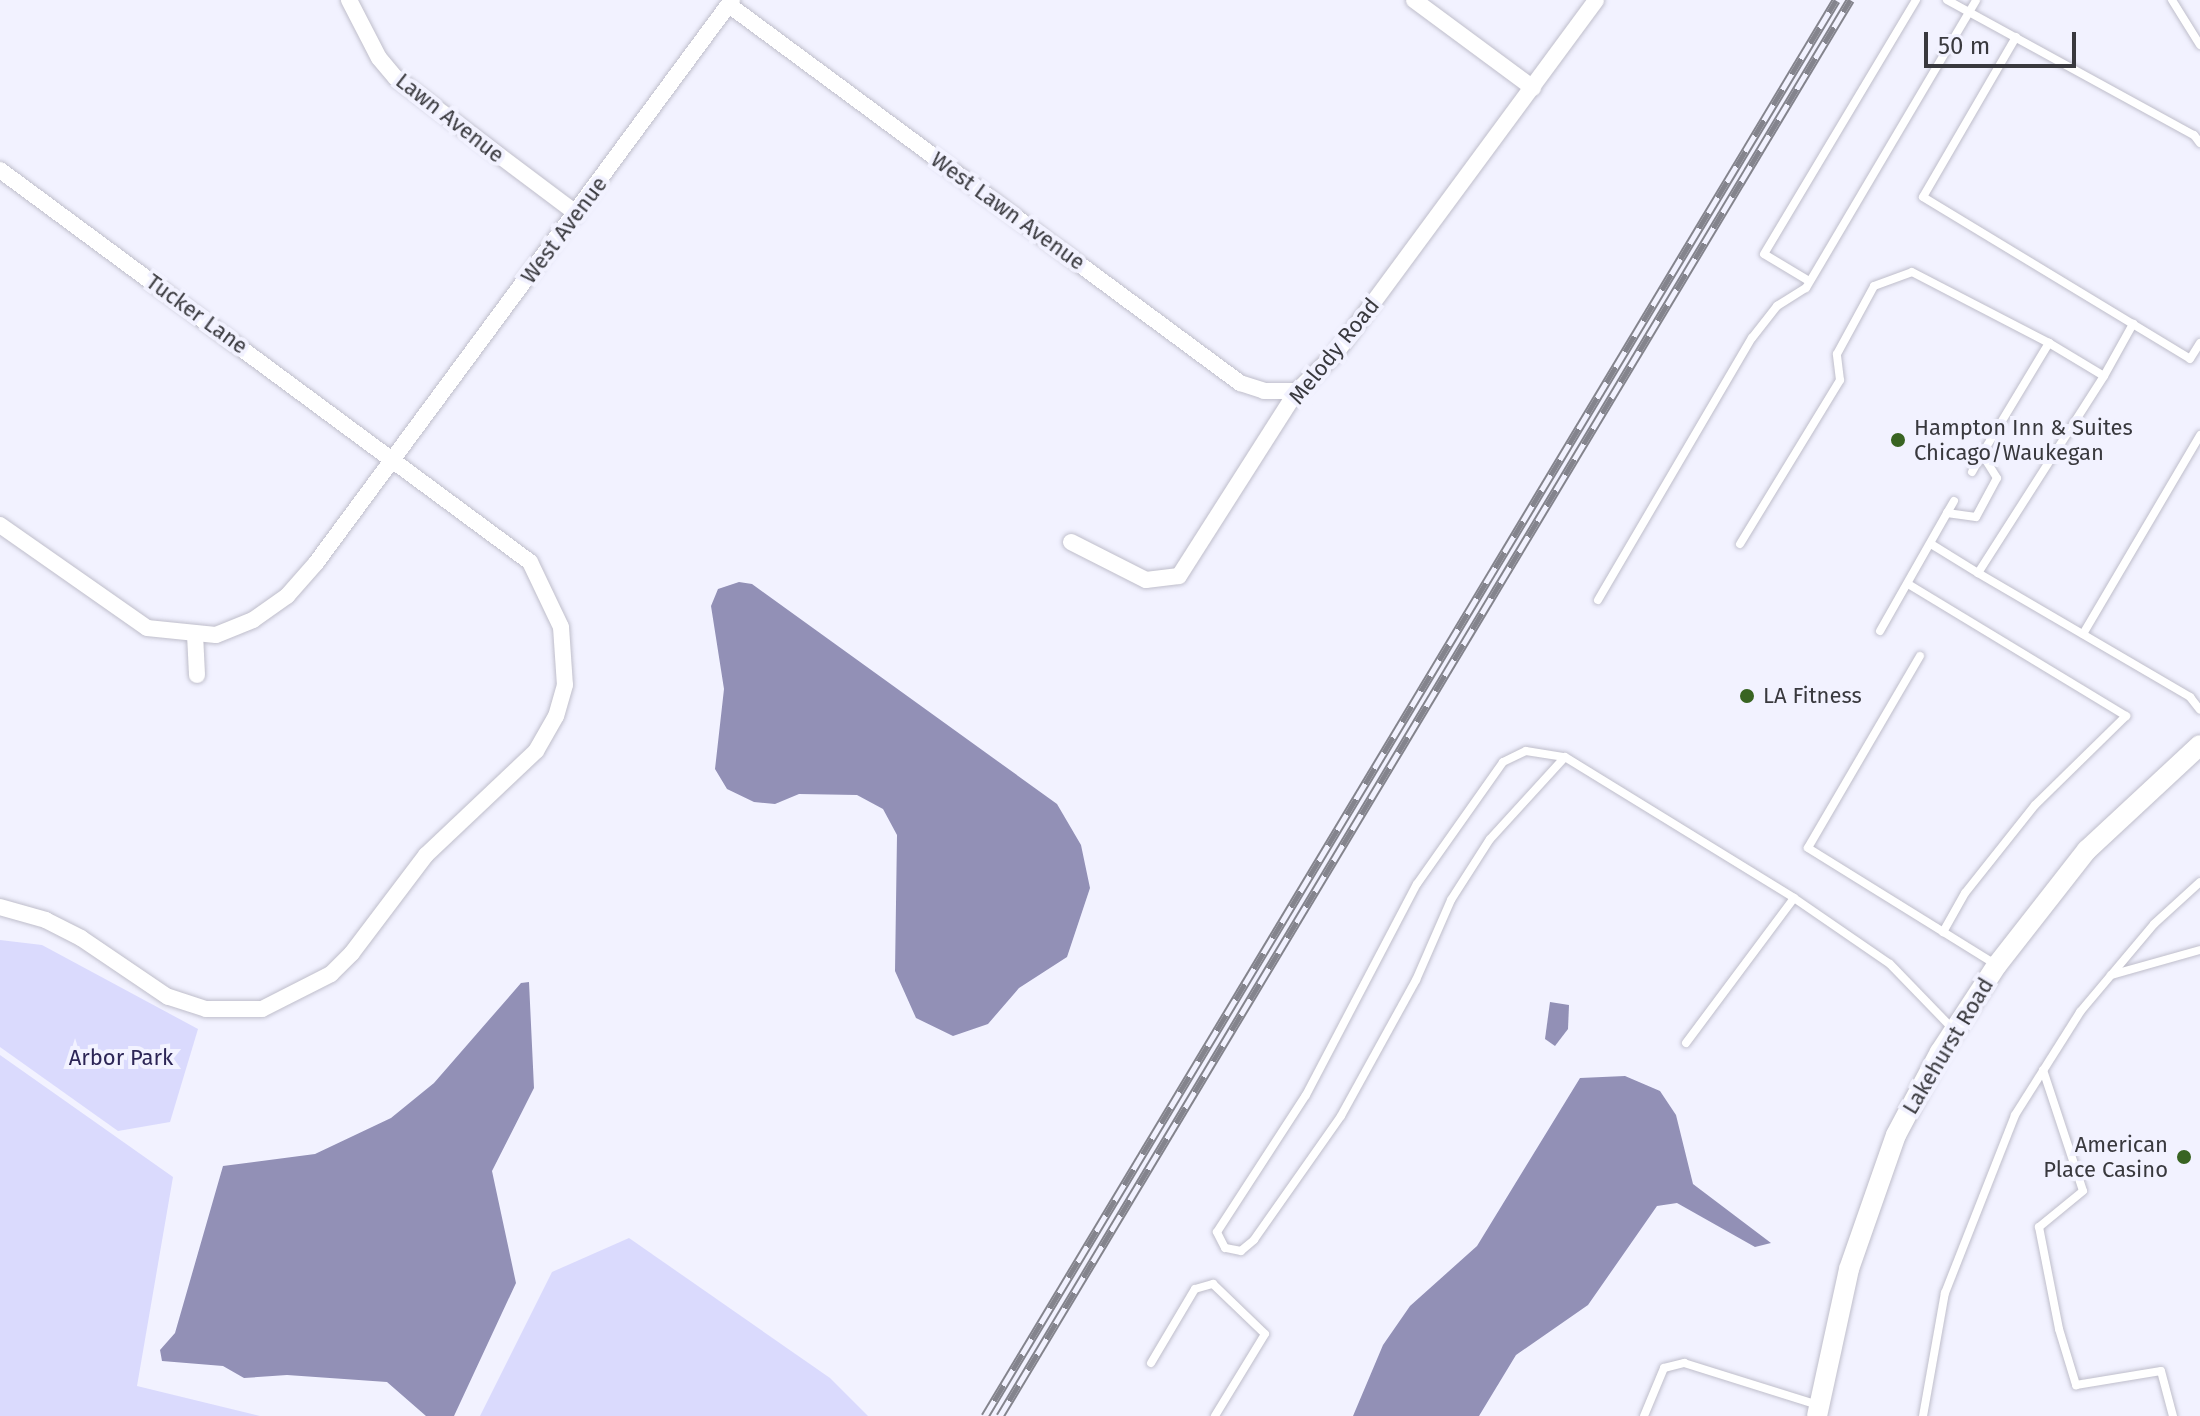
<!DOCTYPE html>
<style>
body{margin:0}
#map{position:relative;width:2200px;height:1416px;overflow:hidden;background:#f2f2ff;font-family:"Fira Sans",sans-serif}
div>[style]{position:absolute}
.green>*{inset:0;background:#dadafd}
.water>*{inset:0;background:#9290b6}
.roads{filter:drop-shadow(0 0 2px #bfbecb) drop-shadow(0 0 2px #bfbecb)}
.service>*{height:8px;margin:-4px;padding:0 4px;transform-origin:4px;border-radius:4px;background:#fff}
.minor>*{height:16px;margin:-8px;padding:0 8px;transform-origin:8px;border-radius:8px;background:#fff}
.tertiary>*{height:20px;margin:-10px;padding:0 10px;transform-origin:10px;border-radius:10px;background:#fff}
.rail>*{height:9px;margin-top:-4.5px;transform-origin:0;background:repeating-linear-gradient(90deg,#f2f2ff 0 18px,#84848d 0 36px);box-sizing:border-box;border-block:2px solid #84848d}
.dots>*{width:22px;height:22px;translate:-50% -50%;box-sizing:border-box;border:4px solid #f2f2ff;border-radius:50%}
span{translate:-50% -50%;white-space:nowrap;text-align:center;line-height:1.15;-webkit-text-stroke:8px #f2f2ff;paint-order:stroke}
.street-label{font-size:22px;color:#39393e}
.poi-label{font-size:22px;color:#39393e}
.left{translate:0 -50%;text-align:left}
.right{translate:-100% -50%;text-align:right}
.park-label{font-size:22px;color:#2c2556}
.scale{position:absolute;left:1924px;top:32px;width:152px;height:36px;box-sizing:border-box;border:4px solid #39393e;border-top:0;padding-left:10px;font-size:24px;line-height:28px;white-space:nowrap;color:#39393e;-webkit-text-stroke:6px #f2f2ff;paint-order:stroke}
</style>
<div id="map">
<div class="green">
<i style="clip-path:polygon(0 940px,42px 945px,198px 1029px,170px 1122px,118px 1131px,0 1047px)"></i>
<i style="clip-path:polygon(0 1055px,173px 1177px,137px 1386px,260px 1416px,0 1416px)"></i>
<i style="clip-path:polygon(629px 1238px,830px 1378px,868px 1416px,480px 1416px,552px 1272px)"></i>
</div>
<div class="water">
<i style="clip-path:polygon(739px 582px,752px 584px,1057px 804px,1081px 845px,1090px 888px,1067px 957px,1019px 988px,988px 1024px,953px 1036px,916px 1018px,895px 971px,897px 835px,883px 809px,857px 795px,799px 794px,775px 804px,754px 802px,727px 789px,715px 769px,724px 689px,711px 606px,718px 589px)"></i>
<i style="clip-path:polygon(529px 982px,534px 1088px,492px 1171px,516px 1283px,454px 1416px,426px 1416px,387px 1382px,287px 1375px,244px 1378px,223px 1366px,162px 1361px,160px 1350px,175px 1333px,223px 1166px,315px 1154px,391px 1118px,434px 1083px,521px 983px)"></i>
<i style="clip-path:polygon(1550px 1002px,1569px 1005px,1568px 1029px,1555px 1046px,1545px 1039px)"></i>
<i style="clip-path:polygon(1625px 1076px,1660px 1091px,1676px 1115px,1693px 1184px,1771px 1243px,1755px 1247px,1677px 1203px,1657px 1206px,1588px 1305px,1516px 1355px,1479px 1416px,1353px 1416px,1383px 1345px,1410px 1306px,1477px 1246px,1580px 1078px)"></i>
</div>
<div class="roads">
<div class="service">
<i style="left:1947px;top:0;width:281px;rotate:28.7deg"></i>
<i style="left:2194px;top:135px;width:10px;rotate:53deg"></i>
<i style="left:2172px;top:0;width:53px;rotate:58.1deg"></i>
<i style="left:2016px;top:37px;width:185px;rotate:120.2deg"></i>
<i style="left:1923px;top:197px;width:312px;rotate:31.2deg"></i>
<i style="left:2190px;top:359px;width:19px;rotate:-58deg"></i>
<i style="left:1809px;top:281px;width:52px;rotate:-149deg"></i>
<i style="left:1764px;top:254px;width:296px;rotate:-59.1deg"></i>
<i style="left:2104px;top:376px;width:60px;rotate:-60.9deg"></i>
<i style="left:1972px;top:472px;width:21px;rotate:-61deg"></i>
<i style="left:1947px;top:513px;width:14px;rotate:-60deg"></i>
<i style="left:1740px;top:544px;width:192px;rotate:-58.6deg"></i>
<i style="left:1840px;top:380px;width:26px;rotate:-97deg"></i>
<i style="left:1837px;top:354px;width:77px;rotate:-61.4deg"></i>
<i style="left:1874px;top:286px;width:40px;rotate:-20.2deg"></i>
<i style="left:1912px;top:272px;width:154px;rotate:27.4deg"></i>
<i style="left:1931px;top:544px;width:55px;rotate:31.7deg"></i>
<i style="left:1908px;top:584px;width:255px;rotate:31.2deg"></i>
<i style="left:2126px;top:716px;width:127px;rotate:135.6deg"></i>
<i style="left:2035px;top:805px;width:112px;rotate:128.5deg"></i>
<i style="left:1965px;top:893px;width:45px;rotate:119.4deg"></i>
<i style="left:1598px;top:600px;width:304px;rotate:-59.6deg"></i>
<i style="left:1752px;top:338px;width:41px;rotate:-52deg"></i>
<i style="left:1777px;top:306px;width:34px;rotate:-32deg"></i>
<i style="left:1806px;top:288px;width:334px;rotate:-59.4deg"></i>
<i style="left:1880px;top:631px;width:136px;rotate:-60.4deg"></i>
<i style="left:1947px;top:513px;width:29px;rotate:8deg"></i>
<i style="left:1976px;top:517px;width:44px;rotate:-61.7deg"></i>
<i style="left:1997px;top:478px;width:28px;rotate:-122deg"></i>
<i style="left:1982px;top:454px;width:130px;rotate:-58.9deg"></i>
<i style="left:2049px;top:343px;width:64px;rotate:31deg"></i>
<i style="left:2104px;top:376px;width:234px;rotate:122.6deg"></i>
<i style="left:1978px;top:573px;width:246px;rotate:30.3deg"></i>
<i style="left:2190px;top:697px;width:16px;rotate:52deg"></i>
<i style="left:2083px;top:634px;width:231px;rotate:-59.5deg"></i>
<i style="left:1920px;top:656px;width:222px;rotate:120.3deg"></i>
<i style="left:1808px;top:848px;width:220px;rotate:31.8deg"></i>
<i style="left:1565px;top:757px;width:111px;rotate:132.4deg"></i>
<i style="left:1490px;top:839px;width:72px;rotate:122.6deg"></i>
<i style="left:1451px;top:900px;width:87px;rotate:113.6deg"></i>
<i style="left:1416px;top:980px;width:155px;rotate:118.9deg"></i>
<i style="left:1341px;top:1116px;width:151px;rotate:125.1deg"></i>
<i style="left:1254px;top:1240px;width:17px;rotate:140deg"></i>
<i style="left:1241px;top:1251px;width:16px;rotate:-169deg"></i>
<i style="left:1225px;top:1248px;width:18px;rotate:-117deg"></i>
<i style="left:1217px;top:1232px;width:163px;rotate:-57deg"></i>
<i style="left:1306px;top:1095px;width:238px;rotate:-62.3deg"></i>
<i style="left:1417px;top:884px;width:149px;rotate:-54.8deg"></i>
<i style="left:1503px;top:762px;width:25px;rotate:-26deg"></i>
<i style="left:1526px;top:751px;width:39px;rotate:9deg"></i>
<i style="left:1565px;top:757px;width:269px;rotate:31.6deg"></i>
<i style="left:1794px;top:898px;width:116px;rotate:34.5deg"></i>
<i style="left:1890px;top:964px;width:92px;rotate:45.9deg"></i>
<i style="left:2111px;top:975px;width:92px;rotate:-15.7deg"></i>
<i style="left:1686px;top:1043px;width:181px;rotate:-53.3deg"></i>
<i style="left:2043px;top:1070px;width:127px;rotate:71.7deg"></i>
<i style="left:2083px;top:1191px;width:57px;rotate:140.7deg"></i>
<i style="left:2039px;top:1227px;width:104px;rotate:78.9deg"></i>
<i style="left:2059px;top:1329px;width:59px;rotate:73.1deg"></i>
<i style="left:2076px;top:1385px;width:86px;rotate:-9.4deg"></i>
<i style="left:2161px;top:1371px;width:47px;rotate:75.1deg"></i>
<i style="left:1151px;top:1363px;width:86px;rotate:-59.3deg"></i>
<i style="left:1195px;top:1289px;width:19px;rotate:-16deg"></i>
<i style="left:1213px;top:1284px;width:72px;rotate:43.9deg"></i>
<i style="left:1265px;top:1334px;width:96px;rotate:121.4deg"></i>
<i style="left:1644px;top:1416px;width:52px;rotate:-67.4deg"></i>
<i style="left:1664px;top:1368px;width:21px;rotate:-14deg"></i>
<i style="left:1684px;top:1363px;width:140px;rotate:17.4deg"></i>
<i style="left:1923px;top:1416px;width:125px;rotate:-79.9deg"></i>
<i style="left:1945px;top:1293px;width:191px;rotate:-68.5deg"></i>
<i style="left:2015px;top:1115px;width:122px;rotate:-57.7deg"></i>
<i style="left:2080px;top:1012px;width:115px;rotate:-49.9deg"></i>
<i style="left:2154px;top:924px;width:62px;rotate:-42.4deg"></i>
</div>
<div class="minor">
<i style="left:349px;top:0;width:65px;rotate:62.7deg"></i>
<i style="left:379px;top:58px;width:26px;rotate:50deg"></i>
<i style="left:396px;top:78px;width:225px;rotate:36.9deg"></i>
<i style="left:1414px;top:0;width:148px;rotate:36.5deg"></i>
<i style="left:729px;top:5px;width:636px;rotate:36.49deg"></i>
<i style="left:1240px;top:383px;width:25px;rotate:18deg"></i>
<i style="left:1264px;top:391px;width:33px"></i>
<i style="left:0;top:170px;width:659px;rotate:36.49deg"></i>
<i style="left:530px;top:562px;width:72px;rotate:64.5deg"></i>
<i style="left:561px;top:627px;width:58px;rotate:86.1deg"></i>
<i style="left:565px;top:685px;width:32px;rotate:106deg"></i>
<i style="left:556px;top:716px;width:40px;rotate:119.7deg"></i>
<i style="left:536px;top:751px;width:151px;rotate:136.6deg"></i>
<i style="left:426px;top:855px;width:123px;rotate:127.1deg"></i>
<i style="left:352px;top:953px;width:30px;rotate:135deg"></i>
<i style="left:331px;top:974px;width:77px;rotate:153.1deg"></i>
<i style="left:262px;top:1009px;width:56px;rotate:180deg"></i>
<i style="left:206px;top:1009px;width:40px;rotate:-162deg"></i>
<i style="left:168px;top:997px;width:105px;rotate:-145.9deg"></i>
<i style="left:81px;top:938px;width:39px;rotate:-153deg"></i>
<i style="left:46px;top:920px;width:48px;rotate:-164.2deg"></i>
<i style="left:0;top:525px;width:179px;rotate:35deg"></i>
<i style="left:147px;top:628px;width:69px;rotate:5.8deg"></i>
<i style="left:216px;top:635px;width:40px;rotate:-22deg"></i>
<i style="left:253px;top:620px;width:42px;rotate:-35.2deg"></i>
<i style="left:287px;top:596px;width:44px;rotate:-48.7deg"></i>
<i style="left:316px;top:563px;width:700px;rotate:-53.54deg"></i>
<i style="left:1071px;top:542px;width:84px;rotate:26.9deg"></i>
<i style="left:1146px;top:580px;width:33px;rotate:-7deg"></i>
<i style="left:1179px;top:576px;width:219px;rotate:-57.5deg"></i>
<i style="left:1297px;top:391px;width:54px;rotate:-44.3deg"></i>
<i style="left:1336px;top:353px;width:438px;rotate:-53.6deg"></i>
<i style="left:195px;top:634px;width:41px;rotate:87.2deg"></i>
</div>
<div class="tertiary">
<i style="left:1817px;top:1416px;width:150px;rotate:-77.7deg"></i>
<i style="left:1849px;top:1269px;width:142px;rotate:-70.7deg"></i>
<i style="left:1896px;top:1135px;width:94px;rotate:-62.1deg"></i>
<i style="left:1940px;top:1052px;width:104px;rotate:-56.8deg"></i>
<i style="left:1997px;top:965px;width:146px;rotate:-52deg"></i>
<i style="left:2087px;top:850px;width:154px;rotate:-42.9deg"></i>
</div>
</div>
<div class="rail">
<i style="left:985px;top:1416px;width:1652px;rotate:-58.99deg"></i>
<i style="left:1000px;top:1416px;width:1652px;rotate:-59.02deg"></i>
</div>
<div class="dots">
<i style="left:1898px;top:440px;background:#396422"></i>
<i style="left:1747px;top:696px;background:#396422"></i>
<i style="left:2184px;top:1157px;background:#396422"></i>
</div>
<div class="street-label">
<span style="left:450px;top:118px;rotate:38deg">Lawn Avenue</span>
<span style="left:1008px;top:211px;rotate:36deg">West Lawn Avenue</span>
<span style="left:564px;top:230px;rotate:-53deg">West Avenue</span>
<span style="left:197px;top:314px;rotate:36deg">Tucker Lane</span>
<span style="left:1334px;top:351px;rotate:-51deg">Melody Road</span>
<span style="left:1948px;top:1046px;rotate:-59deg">Lakehurst Road</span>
</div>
<div class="poi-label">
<span class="left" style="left:1914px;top:440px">Hampton Inn &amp; Suites<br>Chicago/Waukegan</span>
<span class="left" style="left:1763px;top:696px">LA Fitness</span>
<span class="right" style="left:2168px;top:1157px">American<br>Place Casino</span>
</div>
<div class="park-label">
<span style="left:121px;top:1058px">Arbor Park</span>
</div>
<div class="scale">50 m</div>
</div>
